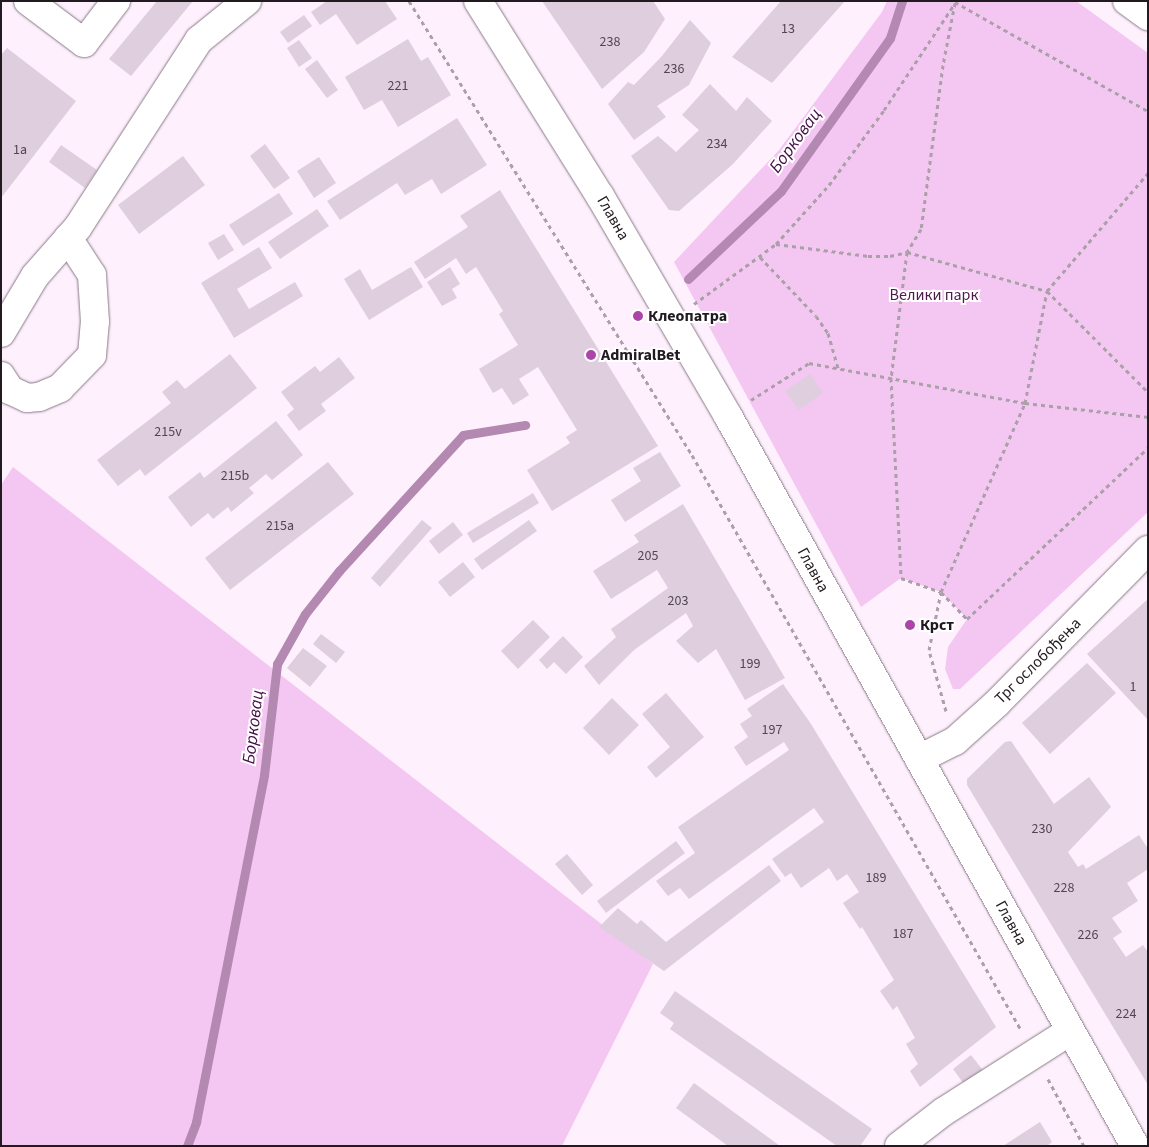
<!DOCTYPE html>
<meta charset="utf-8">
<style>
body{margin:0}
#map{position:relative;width:1149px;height:1147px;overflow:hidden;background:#fef0fd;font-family:"Source Sans 3",sans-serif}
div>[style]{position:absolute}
.green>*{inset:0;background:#f3c7f1}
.stream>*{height:9px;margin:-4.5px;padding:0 4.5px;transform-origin:4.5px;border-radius:4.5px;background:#b388b1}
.building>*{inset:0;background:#dfcedd}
.path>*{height:3px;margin-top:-1.5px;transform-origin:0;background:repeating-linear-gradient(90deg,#aba0aa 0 4px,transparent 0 8px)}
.roads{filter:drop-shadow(0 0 1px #887987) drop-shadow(0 0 1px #887987)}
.minor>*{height:28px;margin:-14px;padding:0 14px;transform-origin:14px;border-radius:14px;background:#fff}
.major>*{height:28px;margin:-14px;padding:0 14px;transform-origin:14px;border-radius:14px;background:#fff}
.dots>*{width:14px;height:14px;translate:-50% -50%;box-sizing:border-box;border:2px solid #fff;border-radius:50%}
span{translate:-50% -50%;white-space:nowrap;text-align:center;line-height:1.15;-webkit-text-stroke:4px #fff;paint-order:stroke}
.number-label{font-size:14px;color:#50474f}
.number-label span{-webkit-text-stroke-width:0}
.street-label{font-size:16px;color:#211a20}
.park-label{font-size:16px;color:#4e194d}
.poi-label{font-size:16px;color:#211a20;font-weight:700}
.left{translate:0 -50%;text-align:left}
.water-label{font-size:18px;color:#461146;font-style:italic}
.frame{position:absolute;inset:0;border:2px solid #211a20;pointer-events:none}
</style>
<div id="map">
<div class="green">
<i style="clip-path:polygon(887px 1px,1076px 1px,1148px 53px,1148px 512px,960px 689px,953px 689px,945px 669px,948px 647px,967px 619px,941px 592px,901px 578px,861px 607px,674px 262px,779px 150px,882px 12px)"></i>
<i style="clip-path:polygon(13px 467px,653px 964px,562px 1146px,1px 1146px,1px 485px)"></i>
</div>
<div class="stream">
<i style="left:688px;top:279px;width:128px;rotate:-43.4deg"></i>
<i style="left:781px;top:191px;width:188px;rotate:-54.5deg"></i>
<i style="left:890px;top:38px;width:39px;rotate:-72deg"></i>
<i style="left:187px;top:1146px;width:26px;rotate:-69deg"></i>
<i style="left:196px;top:1122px;width:354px;rotate:-78.9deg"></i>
<i style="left:264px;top:775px;width:112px;rotate:-83.3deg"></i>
<i style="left:277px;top:664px;width:57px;rotate:-60.8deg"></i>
<i style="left:305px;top:614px;width:55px;rotate:-51.7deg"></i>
<i style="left:339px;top:571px;width:184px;rotate:-47.6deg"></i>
<i style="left:463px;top:435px;width:63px;rotate:-9.2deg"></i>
</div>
<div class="building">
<i style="clip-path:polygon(157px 1px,193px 1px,131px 76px,109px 59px)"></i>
<i style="clip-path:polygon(327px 1px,385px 1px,397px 19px,357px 45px,336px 14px,320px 25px,311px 12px)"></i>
<i style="clip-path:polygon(542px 1px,653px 1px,665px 19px,644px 52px,602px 89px)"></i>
<i style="clip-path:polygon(781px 1px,845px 1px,772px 83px,732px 57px)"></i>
<i style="clip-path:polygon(304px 15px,312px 26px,288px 43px,280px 32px)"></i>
<i style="clip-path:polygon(690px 20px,711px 43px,689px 85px,657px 106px,666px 117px,634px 140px,608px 104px,628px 82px,634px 85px,662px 56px)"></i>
<i style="clip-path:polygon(408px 39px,421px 61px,428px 57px,451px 95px,398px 127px,382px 100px,364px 110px,345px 77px)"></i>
<i style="clip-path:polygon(299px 40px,312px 58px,299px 67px,287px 48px)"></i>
<i style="clip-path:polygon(7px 48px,76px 101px,1px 198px,1px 55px)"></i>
<i style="clip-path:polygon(317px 60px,338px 90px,327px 98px,305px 69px)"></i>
<i style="clip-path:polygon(710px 84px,736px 111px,747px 97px,772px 121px,733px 164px,679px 211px,669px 210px,631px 156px,658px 136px,676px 152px,699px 130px,682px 115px)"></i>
<i style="clip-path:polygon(457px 118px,487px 165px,441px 194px,432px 179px,405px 195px,397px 183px,340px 220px,327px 201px)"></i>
<i style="clip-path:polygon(265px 144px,290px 178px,274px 189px,250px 156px)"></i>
<i style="clip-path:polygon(61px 145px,97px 170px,85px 188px,49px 162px)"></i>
<i style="clip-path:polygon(183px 156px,205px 185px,139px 234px,118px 205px)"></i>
<i style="clip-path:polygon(319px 157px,336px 183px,314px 198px,297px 171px)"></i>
<i style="clip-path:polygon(500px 190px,658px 446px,552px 511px,527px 470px,570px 443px,566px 437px,577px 430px,538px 367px,519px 379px,529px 395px,513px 405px,502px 388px,493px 393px,479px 369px,518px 345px,499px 314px,503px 311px,476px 267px,466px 274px,456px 258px,425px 279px,414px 262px,468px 227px,460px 216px)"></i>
<i style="clip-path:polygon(279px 193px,293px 214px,243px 246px,229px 225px)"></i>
<i style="clip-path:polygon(317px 209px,329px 226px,280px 259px,268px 242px)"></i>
<i style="clip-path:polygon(224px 234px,234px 250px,218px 260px,208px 243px)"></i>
<i style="clip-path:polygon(259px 247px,272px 268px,237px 289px,249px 309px,295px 282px,303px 296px,234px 338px,201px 283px)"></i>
<i style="clip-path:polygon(411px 267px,423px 287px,369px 320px,344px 279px,360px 269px,372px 290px)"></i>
<i style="clip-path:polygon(450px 267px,460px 284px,452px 289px,457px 298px,442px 306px,427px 282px)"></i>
<i style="clip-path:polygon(230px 354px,257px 388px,145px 476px,140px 469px,118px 486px,97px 460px,171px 403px,162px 392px,177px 380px,185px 389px)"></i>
<i style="clip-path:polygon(339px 357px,355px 378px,321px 404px,326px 411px,299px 431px,287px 415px,294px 409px,281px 392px,315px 366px,320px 372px)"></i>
<i style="clip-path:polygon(810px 374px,823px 393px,799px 410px,785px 391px)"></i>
<i style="clip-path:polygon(276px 421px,303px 455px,272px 480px,266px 474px,249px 488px,254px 493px,231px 512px,228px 507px,213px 519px,208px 513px,191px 527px,168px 497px,200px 472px,204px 478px)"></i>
<i style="clip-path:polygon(660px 452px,681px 486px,625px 522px,611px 500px,641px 481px,633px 468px)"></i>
<i style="clip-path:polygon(328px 462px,354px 494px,230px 590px,205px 558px)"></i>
<i style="clip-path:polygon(533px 493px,539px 503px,473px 543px,467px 533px)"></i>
<i style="clip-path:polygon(683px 504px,785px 678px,745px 700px,716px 649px,698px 663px,676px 641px,693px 626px,686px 613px,634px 650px,599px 685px,584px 666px,616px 637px,611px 629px,668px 588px,657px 570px,611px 599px,593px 571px,639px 542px,634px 535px)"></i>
<i style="clip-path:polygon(422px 520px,432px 528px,380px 587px,371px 578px)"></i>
<i style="clip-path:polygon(529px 520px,537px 531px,482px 570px,474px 559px)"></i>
<i style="clip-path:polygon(453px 522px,463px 535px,439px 554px,429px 541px)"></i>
<i style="clip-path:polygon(463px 562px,475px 577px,450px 597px,438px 582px)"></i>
<i style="clip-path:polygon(1148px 599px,1148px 720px,1087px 654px)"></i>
<i style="clip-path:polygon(533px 620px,550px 637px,518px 669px,501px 651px)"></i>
<i style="clip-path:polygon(321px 634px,345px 652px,336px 663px,313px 644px)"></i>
<i style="clip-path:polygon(563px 636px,583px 657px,566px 674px,554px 662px,547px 669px,539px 660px)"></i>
<i style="clip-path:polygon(303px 648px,327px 666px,310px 687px,287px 668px)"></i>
<i style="clip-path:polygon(1087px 663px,1116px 693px,1050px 754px,1022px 723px)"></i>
<i style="clip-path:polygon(783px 684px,811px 724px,996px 1027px,920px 1087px,910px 1071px,918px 1064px,906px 1044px,915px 1038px,897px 1006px,893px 1010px,880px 991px,894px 980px,862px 927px,860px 929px,843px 903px,859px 892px,847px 874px,837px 881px,829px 868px,801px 888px,791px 873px,785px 877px,772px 859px,824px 822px,814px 808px,689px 899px,680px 888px,668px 896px,656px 881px,695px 853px,678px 827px,789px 750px,784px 742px,746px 766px,734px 747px,748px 737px,740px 724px,752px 716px,747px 709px)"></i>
<i style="clip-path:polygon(666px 693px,704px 737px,656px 778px,647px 767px,670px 747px,642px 714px)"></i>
<i style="clip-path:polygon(612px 698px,639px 725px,609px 755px,583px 728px)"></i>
<i style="clip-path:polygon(1011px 741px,1054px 804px,1089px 777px,1111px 807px,1068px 852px,1078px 867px,1083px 864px,1086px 869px,1139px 835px,1148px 849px,1148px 869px,1127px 883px,1138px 901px,1112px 918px,1122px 932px,1113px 938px,1126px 957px,1143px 945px,1148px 952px,1148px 1085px,967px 785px,967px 779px,1005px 742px)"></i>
<i style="clip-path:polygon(676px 841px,685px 853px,606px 913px,597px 901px)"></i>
<i style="clip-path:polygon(567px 854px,593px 885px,582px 895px,555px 864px)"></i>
<i style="clip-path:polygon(769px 865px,781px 881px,664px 971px,599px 927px,618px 908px,637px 924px,641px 920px,666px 942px)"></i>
<i style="clip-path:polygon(675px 991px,872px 1129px,860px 1146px,837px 1146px,670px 1029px,674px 1023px,660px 1013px)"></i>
<i style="clip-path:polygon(971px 1055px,985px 1073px,967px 1088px,953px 1069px)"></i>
<i style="clip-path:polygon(694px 1083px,780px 1146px,728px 1146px,676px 1108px)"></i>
<i style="clip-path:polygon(1040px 1122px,1052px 1142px,1047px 1146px,1003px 1146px)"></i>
</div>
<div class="path">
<i style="left:409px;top:1px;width:535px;rotate:58.06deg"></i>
<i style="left:692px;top:455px;width:662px;rotate:60.22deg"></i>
<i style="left:955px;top:2px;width:222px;rotate:29.5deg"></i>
<i style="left:955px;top:3px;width:63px;rotate:101deg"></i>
<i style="left:943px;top:65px;width:165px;rotate:97.6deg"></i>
<i style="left:921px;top:229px;width:27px;rotate:121deg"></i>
<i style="left:907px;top:252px;width:127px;rotate:97.2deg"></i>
<i style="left:891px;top:378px;width:200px;rotate:87.1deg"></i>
<i style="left:901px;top:578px;width:42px;rotate:19.3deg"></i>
<i style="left:941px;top:592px;width:37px;rotate:46deg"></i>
<i style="left:967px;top:619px;width:249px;rotate:-43.4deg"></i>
<i style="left:776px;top:244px;width:79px;rotate:-48.1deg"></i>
<i style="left:829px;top:185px;width:93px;rotate:-53.7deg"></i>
<i style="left:884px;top:110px;width:125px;rotate:-56.4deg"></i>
<i style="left:760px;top:257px;width:81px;rotate:46.5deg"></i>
<i style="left:816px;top:316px;width:21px;rotate:55deg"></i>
<i style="left:828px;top:333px;width:37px;rotate:74deg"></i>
<i style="left:694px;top:304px;width:102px;rotate:-36.2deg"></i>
<i style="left:776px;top:244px;width:93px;rotate:7.4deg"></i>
<i style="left:868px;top:256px;width:22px"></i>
<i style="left:890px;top:256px;width:17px;rotate:-13deg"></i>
<i style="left:907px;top:252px;width:145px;rotate:15.6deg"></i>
<i style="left:1047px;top:291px;width:143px;rotate:45deg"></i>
<i style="left:751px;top:400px;width:69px;rotate:-32.5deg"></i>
<i style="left:809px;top:363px;width:220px;rotate:10.5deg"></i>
<i style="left:1025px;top:403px;width:124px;rotate:6.5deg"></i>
<i style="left:946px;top:711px;width:63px;rotate:-105.6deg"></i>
<i style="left:929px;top:650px;width:59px;rotate:-78.3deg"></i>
<i style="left:941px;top:592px;width:207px;rotate:-66deg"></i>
<i style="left:1025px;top:403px;width:114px;rotate:-78.9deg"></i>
<i style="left:1047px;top:291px;width:155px;rotate:-49.4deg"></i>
<i style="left:1048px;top:1079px;width:76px;rotate:61.8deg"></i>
</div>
<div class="roads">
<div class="minor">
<i style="left:28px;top:1px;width:70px;rotate:36.9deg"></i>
<i style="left:84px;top:43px;width:53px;rotate:-52.7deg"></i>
<i style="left:1127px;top:1px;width:26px;rotate:36deg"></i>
<i style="left:1px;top:333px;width:66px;rotate:-59.2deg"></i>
<i style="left:35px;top:276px;width:65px;rotate:-48.7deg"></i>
<i style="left:78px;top:227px;width:223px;rotate:-57.1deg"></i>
<i style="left:199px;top:40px;width:62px;rotate:-39.1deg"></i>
<i style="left:1px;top:376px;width:17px;rotate:57deg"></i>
<i style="left:10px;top:390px;width:19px;rotate:25deg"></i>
<i style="left:27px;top:398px;width:12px;rotate:-5deg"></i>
<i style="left:39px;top:397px;width:23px;rotate:-23deg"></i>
<i style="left:60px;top:388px;width:46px;rotate:-45.9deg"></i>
<i style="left:92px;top:355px;width:33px;rotate:-85deg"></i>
<i style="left:95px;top:322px;width:47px;rotate:-93.7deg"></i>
<i style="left:92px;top:275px;width:44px;rotate:-123deg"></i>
<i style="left:919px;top:759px;width:40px;rotate:-26.6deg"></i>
<i style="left:955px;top:741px;width:57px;rotate:-42.1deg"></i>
<i style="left:997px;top:703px;width:215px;rotate:-45.4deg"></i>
<i style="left:899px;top:1146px;width:56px;rotate:-37.7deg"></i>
<i style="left:943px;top:1112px;width:151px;rotate:-32.5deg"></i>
</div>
<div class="major">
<i style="left:478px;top:1px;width:230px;rotate:58deg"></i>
<i style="left:600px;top:196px;width:255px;rotate:59.8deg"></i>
<i style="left:728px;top:416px;width:836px;rotate:60.86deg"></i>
</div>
</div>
<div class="dots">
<i style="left:638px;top:316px;background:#ab45aa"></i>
<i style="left:591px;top:355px;background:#ab45aa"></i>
<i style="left:910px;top:625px;background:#ab45aa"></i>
</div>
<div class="number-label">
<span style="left:788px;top:29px">13</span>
<span style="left:610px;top:42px">238</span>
<span style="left:674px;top:69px">236</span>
<span style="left:398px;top:86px">221</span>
<span style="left:717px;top:144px">234</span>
<span style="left:20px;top:150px">1a</span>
<span style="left:168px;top:432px">215v</span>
<span style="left:235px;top:476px">215b</span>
<span style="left:280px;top:526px">215a</span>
<span style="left:648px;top:556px">205</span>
<span style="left:678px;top:601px">203</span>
<span style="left:750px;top:664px">199</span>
<span style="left:1133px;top:687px">1</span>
<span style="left:772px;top:730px">197</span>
<span style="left:1042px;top:829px">230</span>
<span style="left:876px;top:878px">189</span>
<span style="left:1064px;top:888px">228</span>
<span style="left:903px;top:934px">187</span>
<span style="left:1088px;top:935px">226</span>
<span style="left:1126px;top:1014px">224</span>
</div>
<div class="street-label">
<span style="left:613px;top:218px;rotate:60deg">Главна</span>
<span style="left:813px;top:570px;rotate:61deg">Главна</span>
<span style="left:1038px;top:661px;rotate:-45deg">Трг ослобођења</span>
<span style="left:1011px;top:923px;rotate:61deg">Главна</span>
</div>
<div class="park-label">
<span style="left:934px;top:295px">Велики парк</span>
</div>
<div class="poi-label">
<span class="left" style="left:648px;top:316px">Клеопатра</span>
<span class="left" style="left:601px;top:355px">AdmiralBet</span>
<span class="left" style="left:920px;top:625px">Крст</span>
</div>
<div class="water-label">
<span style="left:796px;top:141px;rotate:-54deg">Борковац</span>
<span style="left:254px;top:727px;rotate:-83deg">Борковац</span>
</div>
<div class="frame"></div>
</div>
